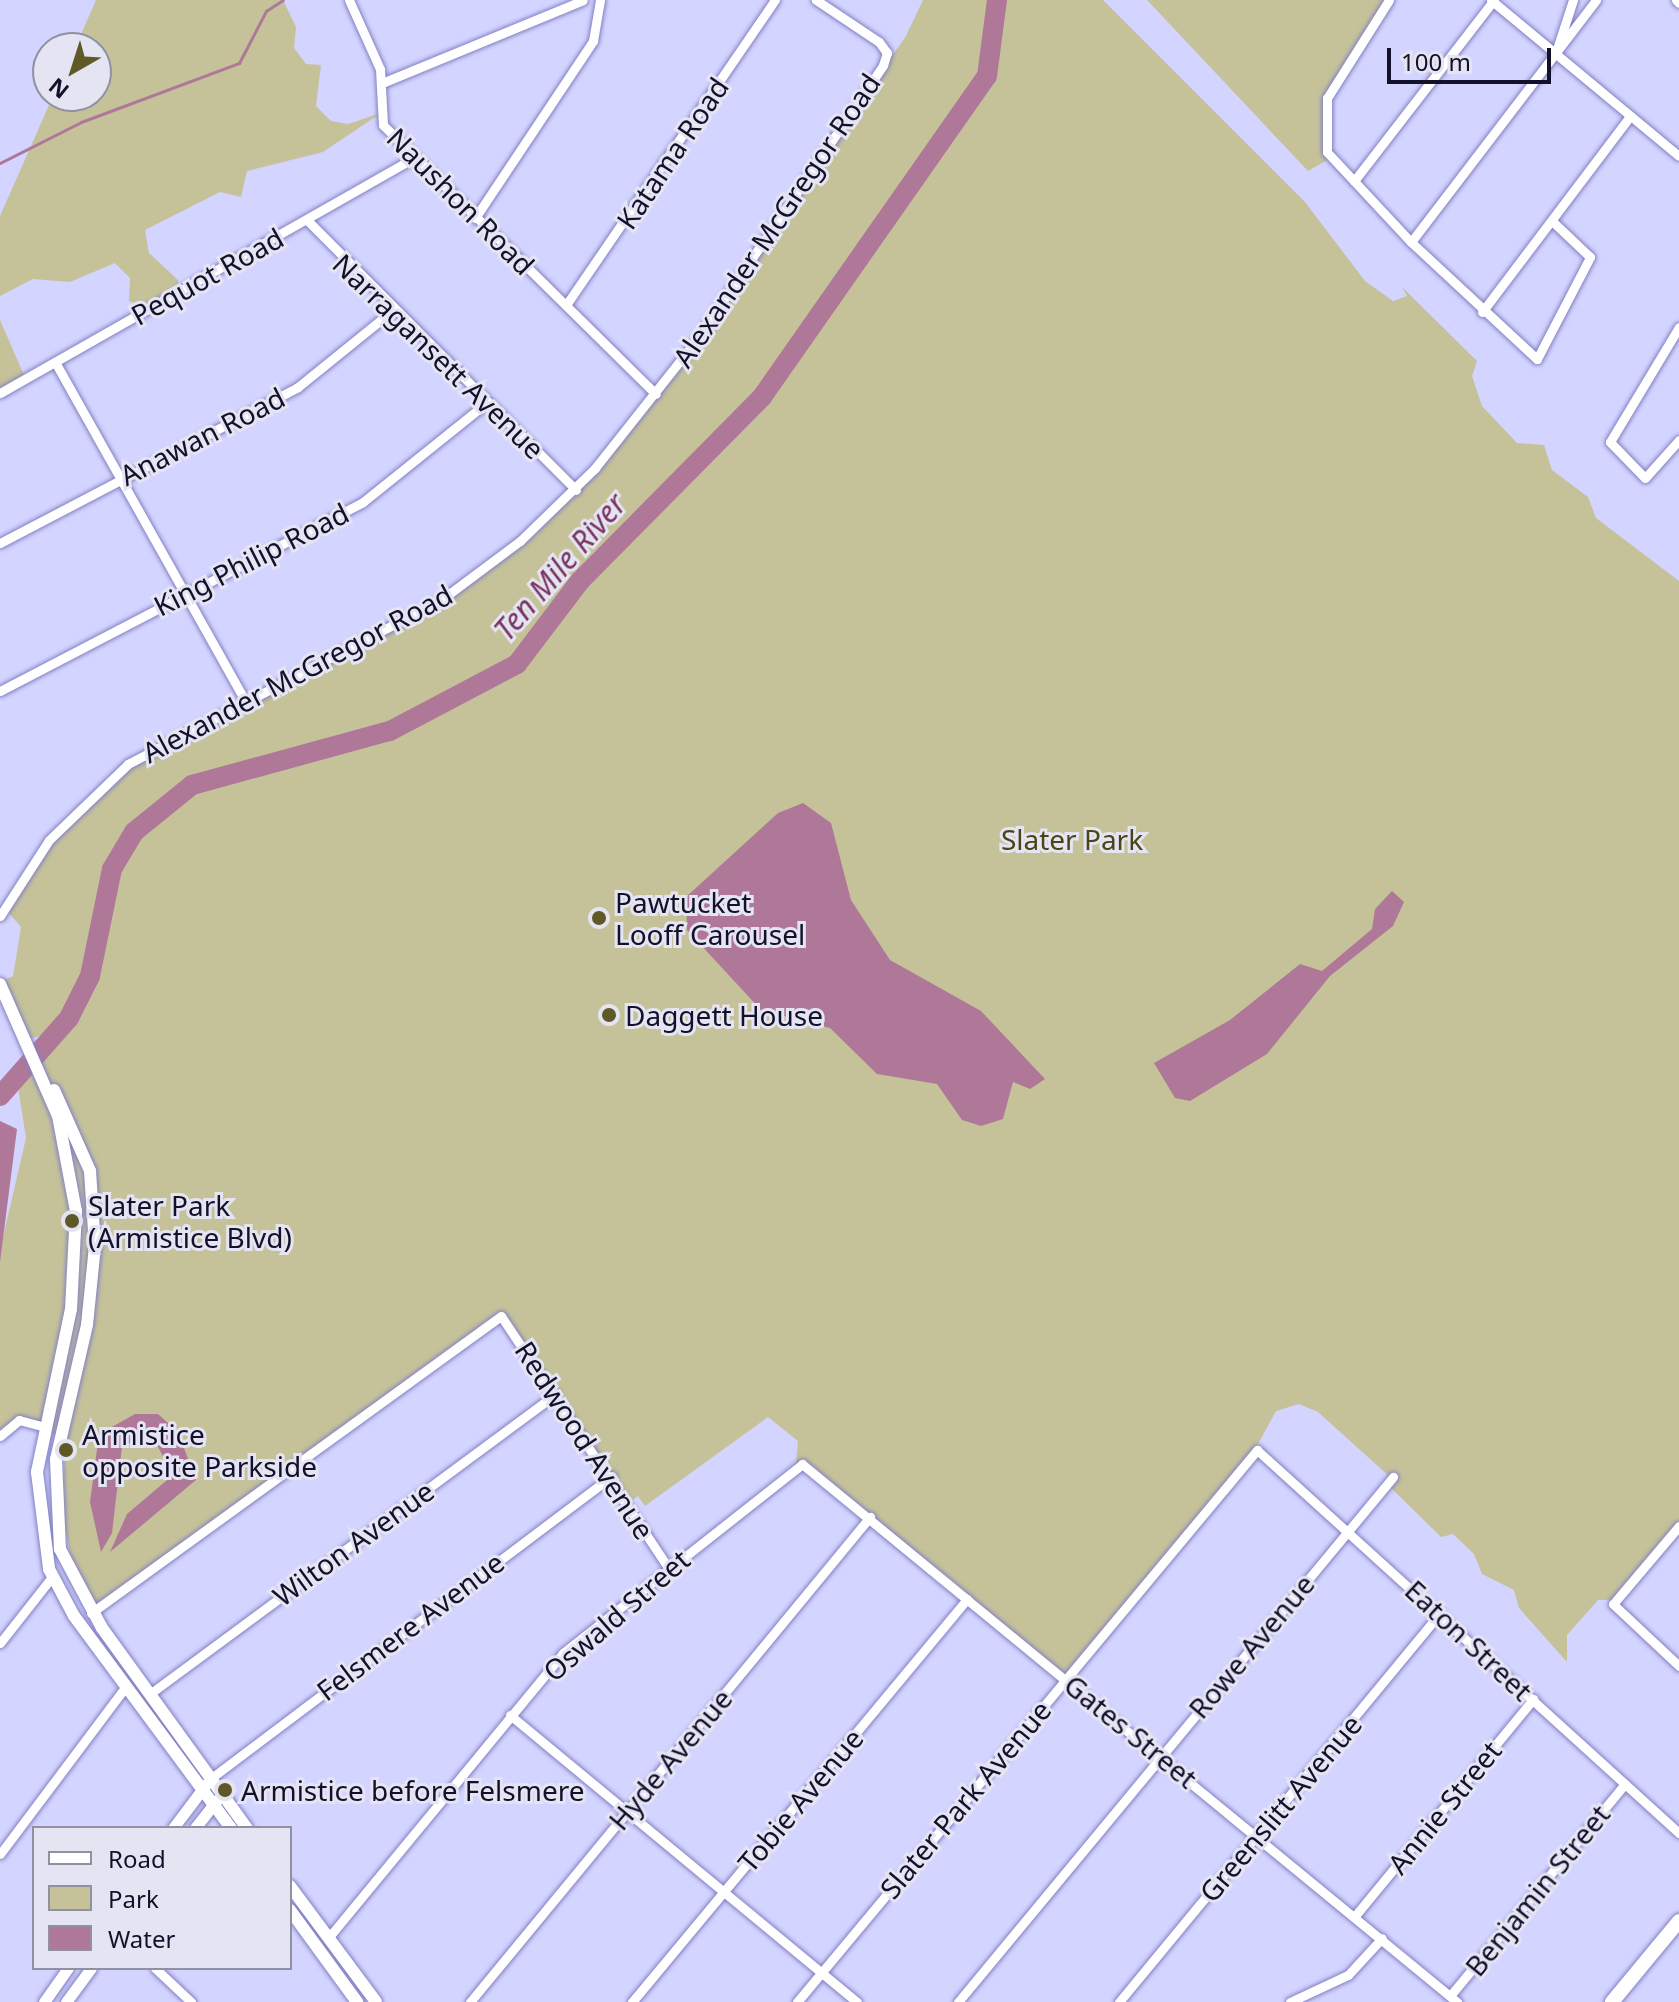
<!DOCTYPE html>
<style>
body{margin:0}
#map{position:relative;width:1679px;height:2002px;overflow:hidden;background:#d3d4ff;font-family:"Noto Sans",sans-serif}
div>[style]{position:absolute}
.green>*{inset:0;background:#c5c29a}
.water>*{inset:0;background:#af7898}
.stream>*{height:3px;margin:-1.5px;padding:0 1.5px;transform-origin:1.5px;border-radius:1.5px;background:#af7898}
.river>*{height:20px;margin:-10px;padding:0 10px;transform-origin:10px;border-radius:10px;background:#af7898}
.roads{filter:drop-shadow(0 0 2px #8381c3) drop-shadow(0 0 2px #8381c3)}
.minor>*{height:9px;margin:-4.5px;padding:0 4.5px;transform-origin:4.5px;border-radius:4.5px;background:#fff}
.tertiary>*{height:11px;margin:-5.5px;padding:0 5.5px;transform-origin:5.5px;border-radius:5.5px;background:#fff}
.secondary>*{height:12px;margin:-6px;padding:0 6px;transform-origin:6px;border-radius:6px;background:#fff}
.primary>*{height:14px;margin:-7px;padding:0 7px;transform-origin:7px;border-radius:7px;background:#fff}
.dots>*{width:22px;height:22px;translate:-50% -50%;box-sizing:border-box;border:4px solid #e4e4f3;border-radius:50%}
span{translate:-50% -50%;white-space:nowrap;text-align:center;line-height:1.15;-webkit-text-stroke:6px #e4e4f3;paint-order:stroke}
.street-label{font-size:28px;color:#13112a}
.park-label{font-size:28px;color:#494516}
.poi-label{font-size:28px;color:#13112a}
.left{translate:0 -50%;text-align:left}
.water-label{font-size:30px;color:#79345f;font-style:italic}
.legend{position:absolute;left:32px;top:1826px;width:260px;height:144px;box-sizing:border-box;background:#e4e4f3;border:2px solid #9090a3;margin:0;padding:10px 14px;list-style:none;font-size:24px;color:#13112a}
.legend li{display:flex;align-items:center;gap:16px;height:40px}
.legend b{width:40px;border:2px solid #9090a3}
.north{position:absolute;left:32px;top:32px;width:80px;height:80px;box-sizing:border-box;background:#e4e4f3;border:2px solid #9090a3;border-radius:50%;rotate:219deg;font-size:22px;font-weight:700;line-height:32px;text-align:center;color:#13112a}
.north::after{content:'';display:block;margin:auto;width:28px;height:36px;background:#5e5926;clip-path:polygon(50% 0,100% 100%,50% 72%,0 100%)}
.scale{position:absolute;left:1387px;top:48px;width:164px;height:36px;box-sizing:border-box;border:4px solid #13112a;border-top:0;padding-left:10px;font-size:24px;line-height:28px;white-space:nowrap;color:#13112a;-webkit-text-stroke:6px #e4e4f3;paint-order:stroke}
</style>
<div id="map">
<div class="green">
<i style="clip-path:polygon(96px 0,283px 0,296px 27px,294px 48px,306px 64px,321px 65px,316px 106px,331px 121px,348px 124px,381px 113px,323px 152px,247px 171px,241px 197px,220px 192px,145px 230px,149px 253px,178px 280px,179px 291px,147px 309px,129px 301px,130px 278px,115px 263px,70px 282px,33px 279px,0 296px,0 216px,53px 96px,96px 96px,96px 48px,75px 48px)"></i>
<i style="clip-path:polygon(923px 0,1103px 0,1305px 202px,1365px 281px,1393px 301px,1407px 296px,1402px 287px,1477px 361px,1472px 376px,1482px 406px,1517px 443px,1544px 445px,1552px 470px,1588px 497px,1596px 518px,1679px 581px,1679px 1526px,1614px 1600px,1598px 1600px,1567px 1635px,1567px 1662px,1519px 1608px,1514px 1590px,1482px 1574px,1474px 1554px,1453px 1534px,1441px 1537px,1386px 1483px,1390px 1477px,1318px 1412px,1299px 1404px,1276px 1411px,1257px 1446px,1065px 1674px,796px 1463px,798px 1441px,768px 1417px,645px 1506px,638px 1496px,628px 1503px,499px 1312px,95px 1607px,75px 1578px,61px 1509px,66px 1439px,24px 1422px,0 1436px,0 1250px,26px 1138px,17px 1081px,26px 1066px,49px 1055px,41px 1036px,28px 1039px,1px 981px,13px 976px,21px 927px,7px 911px,27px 871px,106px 781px,308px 664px,372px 640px,528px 534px,636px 420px,906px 36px)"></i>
<i style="clip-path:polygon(1147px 0,1388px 0,1327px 95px,1326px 137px,1336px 155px,1308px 171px)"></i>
<i style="clip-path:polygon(0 320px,24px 375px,0 389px)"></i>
</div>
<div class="water">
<i style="clip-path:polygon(803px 803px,831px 823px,851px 900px,890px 960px,981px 1011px,1045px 1079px,1030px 1089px,1013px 1082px,1003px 1119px,981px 1126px,962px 1120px,937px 1084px,877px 1074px,830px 1028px,761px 1010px,687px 930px,686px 897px,778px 813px)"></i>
<i style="clip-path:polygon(1392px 891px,1404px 902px,1393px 926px,1330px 976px,1267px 1054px,1190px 1101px,1175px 1098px,1154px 1063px,1230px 1020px,1300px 964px,1322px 971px,1372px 929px,1375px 909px)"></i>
<i style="clip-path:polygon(0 1121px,17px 1129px,0 1262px)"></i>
<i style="clip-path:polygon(135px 1414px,158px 1414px,178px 1432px,196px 1480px,110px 1552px,127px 1514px,173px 1475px,150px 1432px,122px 1447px,112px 1533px,101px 1552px,90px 1502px,97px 1449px,110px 1428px)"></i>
</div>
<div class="stream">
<i style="left:0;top:163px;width:91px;rotate:-26.8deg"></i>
<i style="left:81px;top:122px;width:169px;rotate:-20.5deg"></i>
<i style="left:239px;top:63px;width:59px;rotate:-62.6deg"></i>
<i style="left:266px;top:11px;width:20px;rotate:-33deg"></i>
</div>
<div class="river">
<i style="left:0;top:1096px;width:104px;rotate:-48.5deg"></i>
<i style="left:69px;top:1018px;width:47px;rotate:-63.4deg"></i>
<i style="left:90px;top:976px;width:109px;rotate:-78.4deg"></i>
<i style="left:112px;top:869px;width:43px;rotate:-59.3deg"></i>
<i style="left:134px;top:832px;width:75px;rotate:-39deg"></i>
<i style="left:192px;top:785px;width:205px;rotate:-15.3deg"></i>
<i style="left:390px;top:731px;width:144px;rotate:-27.8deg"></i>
<i style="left:517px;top:664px;width:104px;rotate:-52.8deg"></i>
<i style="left:580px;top:581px;width:259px;rotate:-45.3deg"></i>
<i style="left:762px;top:397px;width:392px;rotate:-55deg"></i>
<i style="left:987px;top:76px;width:77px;rotate:-82.5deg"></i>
</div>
<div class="roads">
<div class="minor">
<i style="left:349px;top:0;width:76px;rotate:65.8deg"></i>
<i style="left:380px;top:69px;width:56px;rotate:86.9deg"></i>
<i style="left:383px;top:125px;width:383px;rotate:44.6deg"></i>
<i style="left:1389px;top:0;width:116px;rotate:122.3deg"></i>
<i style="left:1327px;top:98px;width:54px;rotate:90deg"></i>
<i style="left:1327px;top:152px;width:123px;rotate:47deg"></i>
<i style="left:1411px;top:242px;width:172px;rotate:42.9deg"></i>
<i style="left:1537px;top:359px;width:115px;rotate:-62.5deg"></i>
<i style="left:1590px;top:257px;width:52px;rotate:-136.5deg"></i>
<i style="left:1491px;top:0;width:244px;rotate:39.7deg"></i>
<i style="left:1676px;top:0;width:4px;rotate:45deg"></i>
<i style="left:1556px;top:52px;width:55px;rotate:-71.9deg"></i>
<i style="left:382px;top:83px;width:217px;rotate:-22.4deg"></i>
<i style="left:1354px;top:181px;width:229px;rotate:-52.3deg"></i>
<i style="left:475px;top:218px;width:213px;rotate:-56.3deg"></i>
<i style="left:593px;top:41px;width:42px;rotate:-80.3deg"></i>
<i style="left:307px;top:220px;width:381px;rotate:45.1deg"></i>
<i style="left:1411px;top:242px;width:305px;rotate:-52.6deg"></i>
<i style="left:566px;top:305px;width:370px;rotate:-55.6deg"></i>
<i style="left:1482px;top:312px;width:246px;rotate:-52.9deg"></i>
<i style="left:1679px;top:327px;width:134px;rotate:121deg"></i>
<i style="left:1610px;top:442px;width:50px;rotate:45.8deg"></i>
<i style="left:1645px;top:478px;width:51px;rotate:-48.2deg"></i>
<i style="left:55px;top:362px;width:388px;rotate:60.7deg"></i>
<i style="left:0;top:393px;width:476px;rotate:-29.6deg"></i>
<i style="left:0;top:543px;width:336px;rotate:-27.6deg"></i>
<i style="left:298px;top:387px;width:121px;rotate:-39deg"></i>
<i style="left:0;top:691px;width:409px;rotate:-27.5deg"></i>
<i style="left:363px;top:502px;width:158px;rotate:-38.8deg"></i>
<i style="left:0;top:916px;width:90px;rotate:-57.2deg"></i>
<i style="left:49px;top:840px;width:110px;rotate:-43.9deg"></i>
<i style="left:128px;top:764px;width:353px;rotate:-27.7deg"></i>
<i style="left:441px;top:600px;width:99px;rotate:-36.8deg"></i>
<i style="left:520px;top:541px;width:105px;rotate:-44.2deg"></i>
<i style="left:595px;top:468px;width:161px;rotate:-51.6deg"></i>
<i style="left:695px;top:342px;width:335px;rotate:-55.8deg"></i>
<i style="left:883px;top:65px;width:13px;rotate:-72deg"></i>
<i style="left:887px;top:53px;width:14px;rotate:-126deg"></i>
<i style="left:879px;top:42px;width:76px;rotate:-146.3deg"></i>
<i style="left:0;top:1436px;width:25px;rotate:-40deg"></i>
<i style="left:19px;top:1420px;width:27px;rotate:15deg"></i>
<i style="left:1679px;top:1526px;width:102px;rotate:130.2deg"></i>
<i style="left:1613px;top:1604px;width:91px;rotate:43.2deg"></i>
<i style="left:91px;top:1613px;width:506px;rotate:-35.92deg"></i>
<i style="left:501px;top:1316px;width:301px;rotate:56.4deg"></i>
<i style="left:0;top:1643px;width:84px;rotate:-51.8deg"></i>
<i style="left:151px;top:1693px;width:503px;rotate:-36.44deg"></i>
<i style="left:510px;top:1715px;width:450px;rotate:39.6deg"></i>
<i style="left:210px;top:1779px;width:503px;rotate:-37.01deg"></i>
<i style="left:0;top:1854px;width:210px;rotate:-53.1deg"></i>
<i style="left:1355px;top:1916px;width:281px;rotate:-50.6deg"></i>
<i style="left:329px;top:1937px;width:368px;rotate:-50.5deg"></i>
<i style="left:563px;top:1653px;width:305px;rotate:-38.3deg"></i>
<i style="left:802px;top:1464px;width:848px;rotate:39.4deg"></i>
<i style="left:155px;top:1968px;width:50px;rotate:43.4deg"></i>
<i style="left:1450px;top:1996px;width:275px;rotate:-50.5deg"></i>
<i style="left:470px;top:2002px;width:629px;rotate:-50.49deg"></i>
<i style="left:632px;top:2002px;width:524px;rotate:-50.26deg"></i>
<i style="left:797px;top:2002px;width:719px;rotate:-50.19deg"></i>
<i style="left:1257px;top:1450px;width:570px;rotate:42.23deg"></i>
<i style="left:958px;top:2002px;width:682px;rotate:-50.36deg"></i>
<i style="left:1119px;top:2002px;width:504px;rotate:-50.47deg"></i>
<i style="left:1290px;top:2002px;width:64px;rotate:-25deg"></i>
<i style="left:1348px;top:1975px;width:50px;rotate:-47.4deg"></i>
</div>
<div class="tertiary">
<i style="left:173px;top:1828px;width:56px;rotate:-52.9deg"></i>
<i style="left:195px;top:1828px;width:36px;rotate:-52deg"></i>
<i style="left:44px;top:2002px;width:42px;rotate:-54.8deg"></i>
<i style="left:66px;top:2002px;width:42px;rotate:-53.7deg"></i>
</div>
<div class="secondary">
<i style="left:0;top:984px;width:144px;rotate:66.3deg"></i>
<i style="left:58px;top:1116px;width:97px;rotate:79.3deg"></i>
<i style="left:76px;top:1211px;width:98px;rotate:92.9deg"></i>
<i style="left:71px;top:1309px;width:167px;rotate:101.8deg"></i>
<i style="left:37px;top:1472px;width:98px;rotate:82.9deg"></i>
<i style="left:49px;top:1569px;width:53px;rotate:62deg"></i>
<i style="left:74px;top:1616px;width:264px;rotate:53.5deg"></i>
<i style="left:54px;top:1090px;width:89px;rotate:66deg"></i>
<i style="left:90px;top:1171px;width:75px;rotate:86.2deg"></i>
<i style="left:95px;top:1246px;width:79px;rotate:95.8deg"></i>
<i style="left:87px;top:1325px;width:138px;rotate:103deg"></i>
<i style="left:56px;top:1459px;width:90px;rotate:87.5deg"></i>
<i style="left:60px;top:1549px;width:89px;rotate:62deg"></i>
<i style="left:102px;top:1628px;width:247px;rotate:54.1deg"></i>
<i style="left:290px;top:1886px;width:144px;rotate:53.4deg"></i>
<i style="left:290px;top:1910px;width:114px;rotate:53.9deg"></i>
</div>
<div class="primary">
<i style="left:1612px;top:2002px;width:105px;rotate:-50.4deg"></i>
</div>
</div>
<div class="dots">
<i style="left:599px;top:918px;background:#5e5926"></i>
<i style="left:609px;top:1015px;background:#5e5926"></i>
<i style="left:72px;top:1221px;background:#5e5926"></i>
<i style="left:66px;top:1450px;background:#5e5926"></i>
<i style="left:225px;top:1790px;background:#5e5926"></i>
</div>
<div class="street-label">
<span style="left:672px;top:153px;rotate:-56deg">Katama Road</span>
<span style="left:461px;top:201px;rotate:45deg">Naushon Road</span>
<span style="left:776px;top:220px;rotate:-56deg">Alexander McGregor Road</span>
<span style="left:207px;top:276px;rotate:-29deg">Pequot Road</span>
<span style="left:439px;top:356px;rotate:44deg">Narragansett Avenue</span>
<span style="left:202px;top:436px;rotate:-27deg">Anawan Road</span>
<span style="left:251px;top:559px;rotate:-27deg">King Philip Road</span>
<span style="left:297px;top:673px;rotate:-28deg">Alexander McGregor Road</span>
<span style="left:585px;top:1440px;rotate:57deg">Redwood Avenue</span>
<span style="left:353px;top:1543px;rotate:-36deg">Wilton Avenue</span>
<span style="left:616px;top:1615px;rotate:-41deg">Oswald Street</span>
<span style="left:410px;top:1626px;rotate:-37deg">Felsmere Avenue</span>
<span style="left:1469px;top:1640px;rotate:43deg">Eaton Street</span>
<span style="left:1251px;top:1646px;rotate:-50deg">Rowe Avenue</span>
<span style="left:1131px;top:1731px;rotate:39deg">Gates Street</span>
<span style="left:670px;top:1759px;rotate:-50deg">Hyde Avenue</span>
<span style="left:965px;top:1799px;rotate:-50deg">Slater Park Avenue</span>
<span style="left:800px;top:1800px;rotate:-50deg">Tobie Avenue</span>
<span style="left:1444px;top:1807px;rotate:-51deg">Annie Street</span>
<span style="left:1280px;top:1808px;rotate:-50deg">Greenslitt Avenue</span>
<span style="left:1537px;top:1890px;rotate:-51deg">Benjamin Street</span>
</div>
<div class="park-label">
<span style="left:1072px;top:839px">Slater Park</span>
</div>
<div class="poi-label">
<span class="left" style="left:615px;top:918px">Pawtucket<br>Looff Carousel</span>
<span class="left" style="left:625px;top:1015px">Daggett House</span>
<span class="left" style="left:88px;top:1221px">Slater Park<br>(Armistice Blvd)</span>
<span class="left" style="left:82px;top:1450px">Armistice<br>opposite Parkside</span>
<span class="left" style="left:241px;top:1790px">Armistice before Felsmere</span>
</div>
<div class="water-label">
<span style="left:560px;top:567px;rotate:-49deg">Ten Mile River</span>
</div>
<ul class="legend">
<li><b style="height:10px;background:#fff"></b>Road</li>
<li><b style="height:22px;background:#c5c29a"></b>Park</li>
<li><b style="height:22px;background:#af7898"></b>Water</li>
</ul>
<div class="north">N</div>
<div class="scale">100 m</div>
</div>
